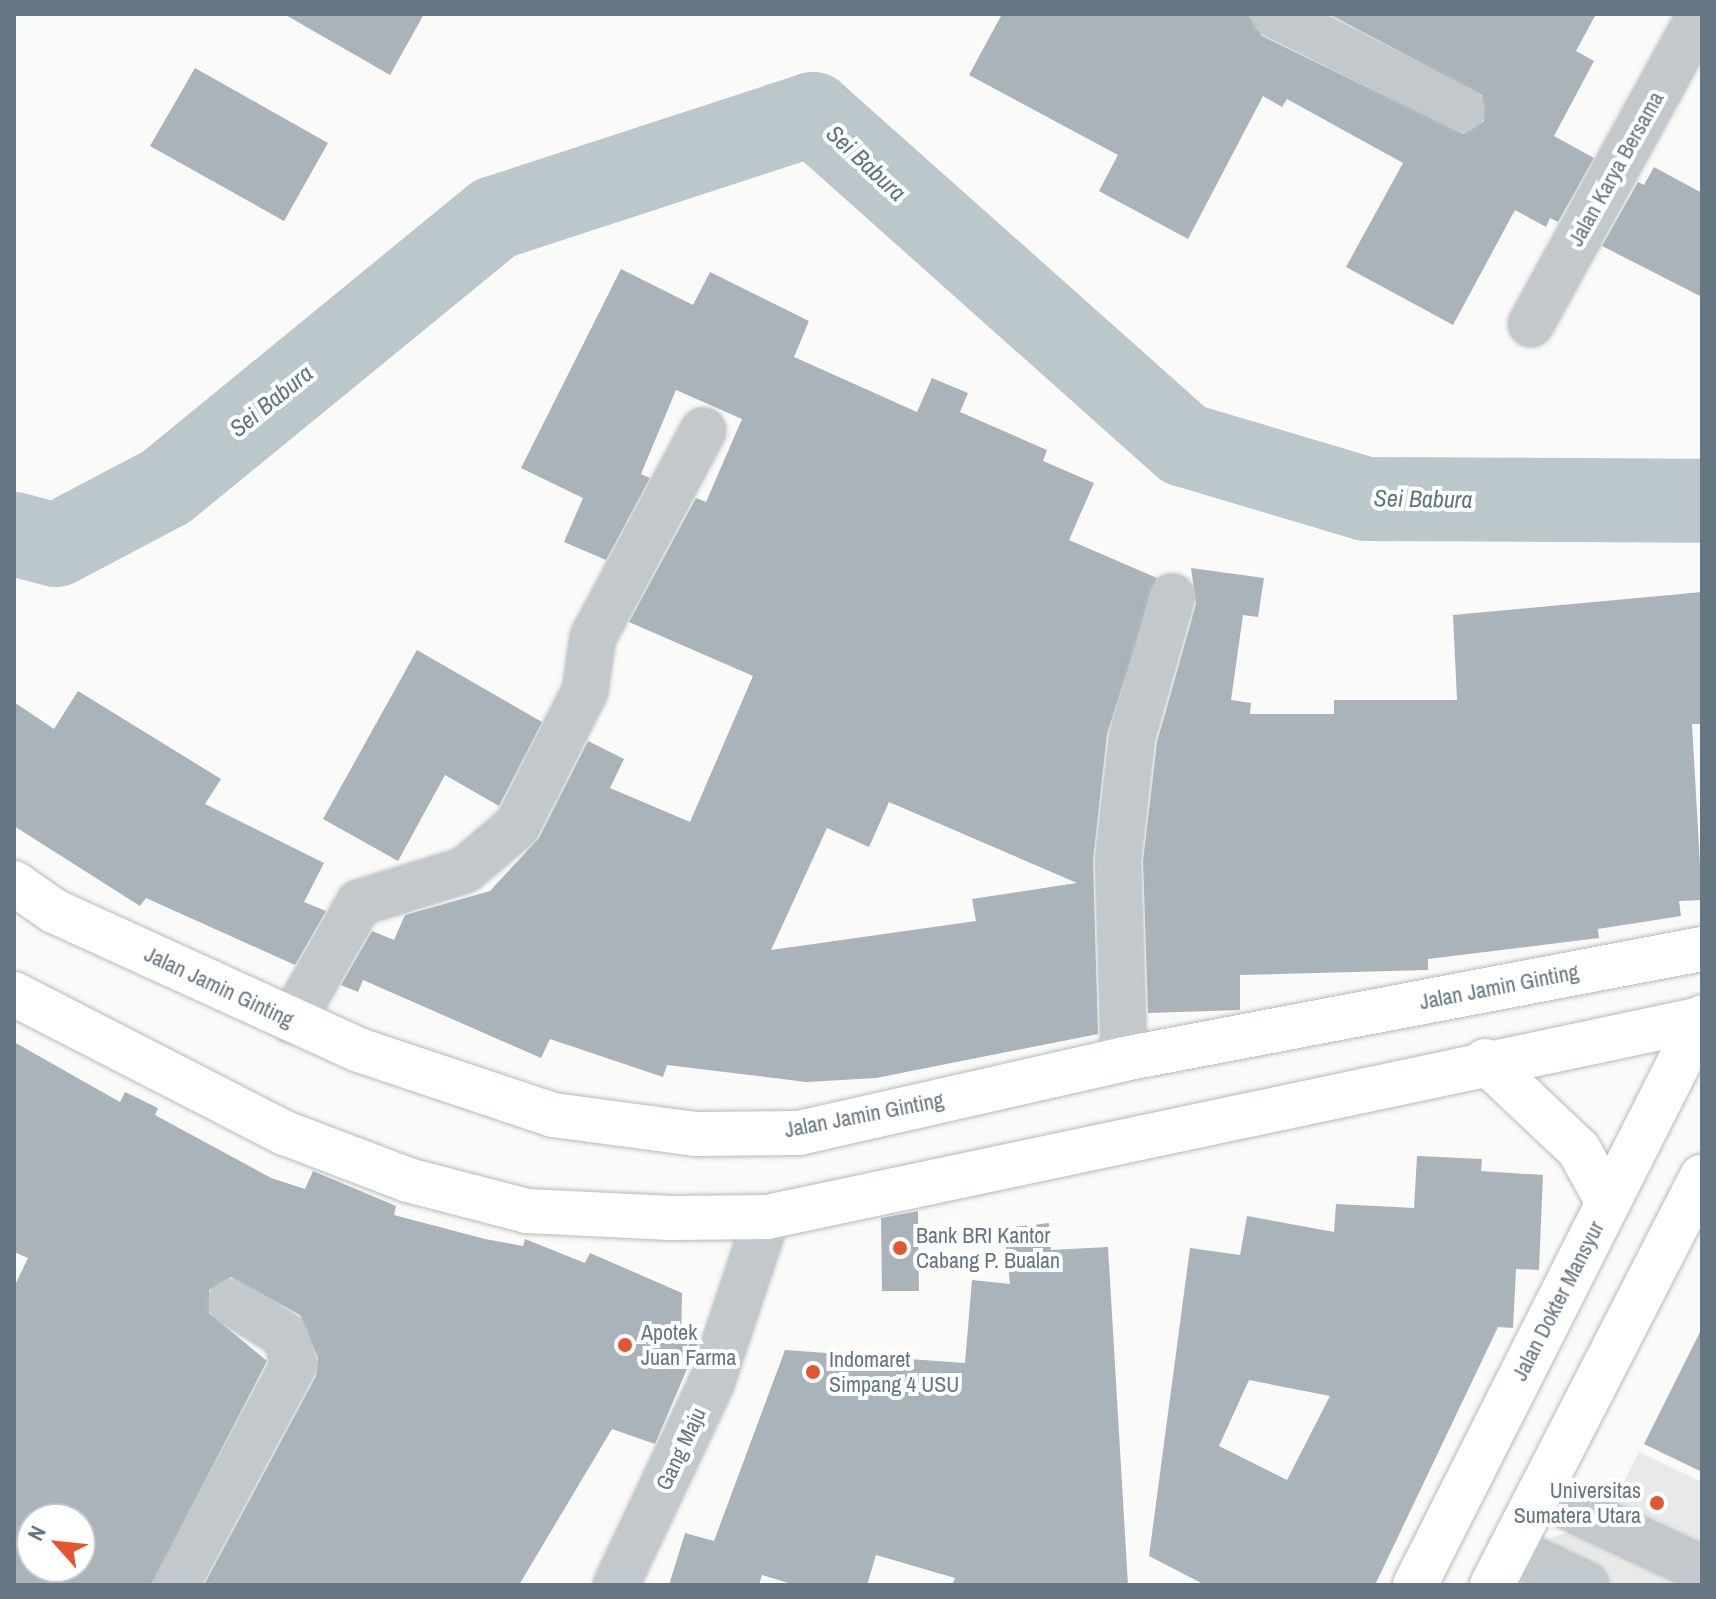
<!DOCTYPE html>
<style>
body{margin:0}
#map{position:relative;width:1716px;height:1599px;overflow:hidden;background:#fafaf8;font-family:"Archivo Narrow",sans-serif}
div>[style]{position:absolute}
.built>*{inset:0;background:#e8e9e9}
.river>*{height:84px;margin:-42px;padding:0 42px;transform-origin:42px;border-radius:42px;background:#bbc7cb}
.building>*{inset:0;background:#aab3b9}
.roads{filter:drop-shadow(0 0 2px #b5babe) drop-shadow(0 0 2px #b5babe)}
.minor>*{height:44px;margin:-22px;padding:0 22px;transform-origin:22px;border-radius:22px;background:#c3c8cc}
.major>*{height:44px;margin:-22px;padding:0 22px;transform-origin:22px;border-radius:22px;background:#fff}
.dots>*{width:22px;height:22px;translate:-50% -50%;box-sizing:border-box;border:4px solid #fff;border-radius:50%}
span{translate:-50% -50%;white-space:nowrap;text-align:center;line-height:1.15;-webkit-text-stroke:8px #fff;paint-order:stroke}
.street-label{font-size:22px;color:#657683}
.poi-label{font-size:22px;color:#657683}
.left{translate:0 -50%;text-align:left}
.right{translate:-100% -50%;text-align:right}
.water-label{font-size:24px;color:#60757c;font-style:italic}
.frame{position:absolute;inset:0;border:16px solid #657683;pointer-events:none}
.north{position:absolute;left:16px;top:1503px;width:80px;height:80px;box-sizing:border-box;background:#fff;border:2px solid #c1c8cd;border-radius:50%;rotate:297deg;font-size:22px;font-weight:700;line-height:32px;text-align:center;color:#657683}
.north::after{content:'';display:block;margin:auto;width:28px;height:36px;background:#e4572e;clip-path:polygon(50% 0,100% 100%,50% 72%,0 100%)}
</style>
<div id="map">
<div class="built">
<i style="clip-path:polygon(1639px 1452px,1702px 1482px,1702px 1585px,1499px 1585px,1510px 1549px,1602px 1523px)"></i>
</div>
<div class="river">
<i style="left:14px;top:534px;width:43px;rotate:14.7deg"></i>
<i style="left:56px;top:545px;width:124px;rotate:-27.8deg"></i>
<i style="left:166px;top:487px;width:425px;rotate:-39.3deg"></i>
<i style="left:495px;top:218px;width:335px;rotate:-18.1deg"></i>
<i style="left:813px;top:114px;width:498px;rotate:41.7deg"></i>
<i style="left:1185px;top:445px;width:189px;rotate:16.6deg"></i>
<i style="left:1366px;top:499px;width:336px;rotate:0.3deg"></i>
</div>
<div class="building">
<i style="clip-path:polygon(284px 14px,424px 14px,390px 75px)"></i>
<i style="clip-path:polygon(1002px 14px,1248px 14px,1262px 36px,1463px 134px,1484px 121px,1482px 95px,1329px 14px,1596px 14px,1576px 51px,1594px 61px,1554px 136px,1594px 158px,1558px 222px,1550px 218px,1546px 227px,1515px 210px,1453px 325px,1346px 267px,1403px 163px,1287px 99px,1282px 107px,1263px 96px,1188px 239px,1099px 191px,1118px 155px,969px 75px)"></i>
<i style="clip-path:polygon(195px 68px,328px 143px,284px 221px,150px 146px)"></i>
<i style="clip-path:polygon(1654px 167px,1702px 193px,1702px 297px,1602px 246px,1638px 182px,1644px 185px)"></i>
<i style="clip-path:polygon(evenodd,621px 269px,693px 305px,710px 272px,809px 321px,794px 357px,917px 412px,932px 378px,968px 393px,960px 412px,1047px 450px,1043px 461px,1094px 483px,1069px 540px,1157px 578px,1107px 734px,1093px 861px,1098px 1034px,876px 1078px,806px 1082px,667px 1065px,663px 1077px,550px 1039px,541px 1058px,363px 980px,358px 992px,341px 985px,372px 931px,394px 940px,405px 915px,490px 891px,539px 838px,588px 741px,624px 759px,610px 788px,690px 822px,753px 676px,629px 622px,696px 498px,706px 502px,742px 419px,676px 390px,641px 474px,650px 478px,606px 560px,564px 542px,583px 498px,521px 468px,621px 269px,889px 802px,1077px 883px,972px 899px,976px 921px,771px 950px,827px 828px,869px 847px,889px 802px)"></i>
<i style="clip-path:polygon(1191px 568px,1264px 578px,1258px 617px,1243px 615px,1231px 700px,1251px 703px,1250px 714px,1334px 714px,1334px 700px,1457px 700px,1453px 615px,1702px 592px,1702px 724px,1692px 724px,1702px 900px,1679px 901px,1681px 916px,1598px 929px,1599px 938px,1428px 959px,1428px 970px,1240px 975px,1240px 1010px,1148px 1013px,1143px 861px,1157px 742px,1196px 604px)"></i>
<i style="clip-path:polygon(417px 650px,542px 722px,499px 806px,445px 775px,398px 861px,323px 819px)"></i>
<i style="clip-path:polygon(78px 691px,221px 779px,205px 804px,324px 863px,304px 902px,326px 911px,295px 965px,146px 898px,140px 906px,14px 826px,14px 702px,54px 729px)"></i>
<i style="clip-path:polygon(evenodd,14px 1042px,120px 1102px,125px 1092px,158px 1108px,155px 1115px,271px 1178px,305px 1189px,313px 1171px,396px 1206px,394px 1215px,485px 1239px,523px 1246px,525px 1239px,585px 1263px,590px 1253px,682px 1293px,681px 1342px,698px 1343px,655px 1444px,612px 1429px,519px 1585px,204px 1585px,316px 1376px,318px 1358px,300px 1315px,231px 1277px,209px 1290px,209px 1313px,267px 1361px,151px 1585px,14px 1585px,14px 1287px,28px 1258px,14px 1252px,14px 1042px,32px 1519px,80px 1519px,80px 1567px,32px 1567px,32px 1519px)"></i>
<i style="clip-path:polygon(evenodd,1417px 1156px,1482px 1159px,1481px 1171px,1543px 1175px,1539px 1270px,1516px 1269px,1513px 1328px,1498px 1327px,1375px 1585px,1205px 1585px,1149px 1556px,1190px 1248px,1240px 1255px,1247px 1216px,1334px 1232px,1336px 1204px,1414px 1208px,1417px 1156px,1249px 1380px,1330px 1396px,1287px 1480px,1219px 1446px,1249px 1380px)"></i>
<i style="clip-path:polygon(918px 1211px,919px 1291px,882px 1291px,881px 1218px)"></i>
<i style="clip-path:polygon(1049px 1223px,1051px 1250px,1108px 1247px,1128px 1585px,952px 1585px,955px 1578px,876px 1555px,867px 1585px,795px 1585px,762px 1575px,759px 1585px,669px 1585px,685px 1533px,714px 1541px,785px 1350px,965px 1363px,972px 1280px,1010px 1284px,1004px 1228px)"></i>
<i style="clip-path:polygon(1702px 1328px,1702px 1472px,1644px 1444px)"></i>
</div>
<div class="roads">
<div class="minor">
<i style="left:1273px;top:14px;width:212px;rotate:26.7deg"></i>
<i style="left:1531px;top:324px;width:354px;rotate:-61.3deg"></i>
<i style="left:292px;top:1021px;width:136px;rotate:-60.4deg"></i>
<i style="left:359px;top:903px;width:111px;rotate:-17.3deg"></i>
<i style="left:465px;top:870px;width:68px;rotate:-40.2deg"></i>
<i style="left:517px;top:826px;width:151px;rotate:-63.3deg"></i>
<i style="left:585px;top:691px;width:55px;rotate:-81.6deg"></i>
<i style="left:593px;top:637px;width:234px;rotate:-61.9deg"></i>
<i style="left:1124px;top:1059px;width:199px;rotate:-91.7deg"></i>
<i style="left:1118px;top:860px;width:124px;rotate:-83.5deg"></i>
<i style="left:1132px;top:737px;width:146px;rotate:-74.1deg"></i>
<i style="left:1539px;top:1493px;width:180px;rotate:25deg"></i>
<i style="left:1510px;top:1549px;width:84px;rotate:25.3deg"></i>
<i style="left:176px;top:1585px;width:251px;rotate:-61.9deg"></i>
<i style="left:294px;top:1364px;width:29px;rotate:-106deg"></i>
<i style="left:286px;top:1336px;width:65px;rotate:-148.3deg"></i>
<i style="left:616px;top:1585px;width:222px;rotate:-64.7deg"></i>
<i style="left:711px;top:1384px;width:176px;rotate:-71.5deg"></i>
</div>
<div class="major">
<i style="left:14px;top:883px;width:49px;rotate:35deg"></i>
<i style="left:54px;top:911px;width:335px;rotate:24.5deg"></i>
<i style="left:359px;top:1050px;width:205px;rotate:18.5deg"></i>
<i style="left:553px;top:1115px;width:144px;rotate:7.6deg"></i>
<i style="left:696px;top:1134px;width:103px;rotate:-0.6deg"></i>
<i style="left:799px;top:1133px;width:333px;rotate:-12.8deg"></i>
<i style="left:1124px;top:1059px;width:588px;rotate:-10.78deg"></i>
<i style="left:14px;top:994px;width:305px;rotate:27.2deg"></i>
<i style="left:285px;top:1133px;width:132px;rotate:20.9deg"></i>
<i style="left:408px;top:1180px;width:123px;rotate:14.6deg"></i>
<i style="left:527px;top:1211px;width:144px;rotate:2.8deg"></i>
<i style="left:671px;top:1218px;width:96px;rotate:-0.6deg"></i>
<i style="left:767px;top:1217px;width:956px;rotate:-11.96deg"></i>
<i style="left:1485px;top:1061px;width:129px;rotate:43.4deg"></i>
<i style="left:1579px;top:1150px;width:60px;rotate:60.9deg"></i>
<i style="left:1415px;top:1585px;width:636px;rotate:-63.19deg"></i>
<i style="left:1492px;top:1585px;width:459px;rotate:-62.8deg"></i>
</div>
</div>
<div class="dots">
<i style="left:900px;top:1248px;background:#e4572e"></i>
<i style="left:625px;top:1345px;background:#e4572e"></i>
<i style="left:813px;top:1372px;background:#e4572e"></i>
<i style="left:1657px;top:1503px;background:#e4572e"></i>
</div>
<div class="street-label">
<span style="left:1616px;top:169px;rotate:-61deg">Jalan Karya Bersama</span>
<span style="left:219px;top:987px;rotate:25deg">Jalan Jamin Ginting</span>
<span style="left:1499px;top:987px;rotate:-11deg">Jalan Jamin Ginting</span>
<span style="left:864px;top:1115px;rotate:-11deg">Jalan Jamin Ginting</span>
<span style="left:1558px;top:1301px;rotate:-63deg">Jalan Dokter Mansyur</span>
<span style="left:681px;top:1449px;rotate:-65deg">Gang Maju</span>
</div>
<div class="poi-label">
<span class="left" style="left:916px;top:1248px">Bank BRI Kantor<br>Cabang P. Bualan</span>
<span class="left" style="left:641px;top:1345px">Apotek<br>Juan Farma</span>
<span class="left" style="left:829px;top:1372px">Indomaret<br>Simpang 4 USU</span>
<span class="right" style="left:1641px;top:1503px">Universitas<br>Sumatera Utara</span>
</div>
<div class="water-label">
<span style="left:866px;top:163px;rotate:43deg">Sei Babura</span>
<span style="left:271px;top:401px;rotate:-39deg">Sei Babura</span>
<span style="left:1423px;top:499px;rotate:1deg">Sei Babura</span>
</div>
<div class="frame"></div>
<div class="north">N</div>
</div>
